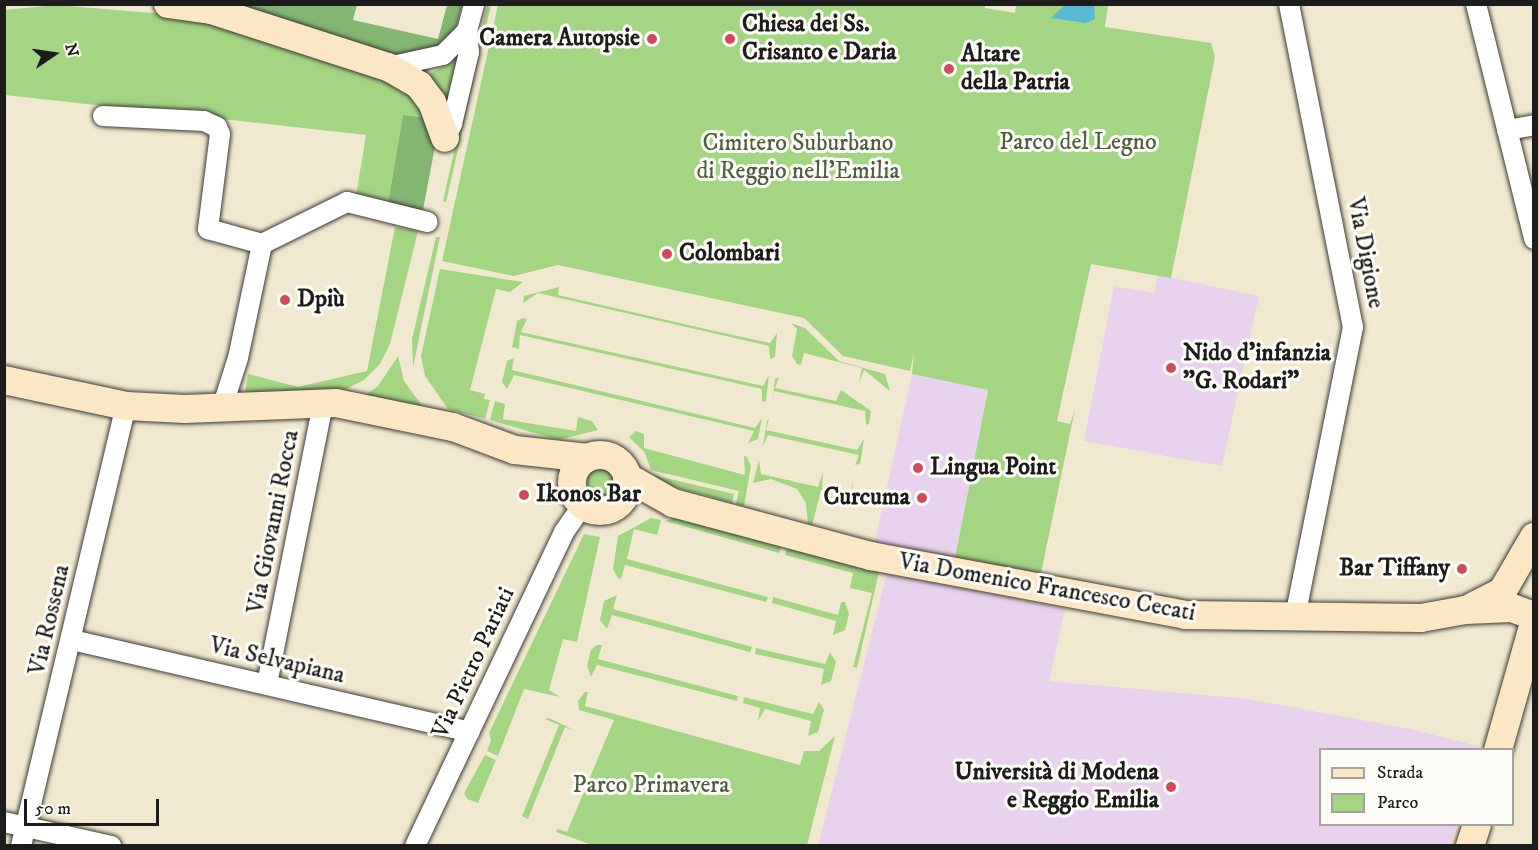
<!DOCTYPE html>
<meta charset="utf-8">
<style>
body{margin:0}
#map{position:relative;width:1538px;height:850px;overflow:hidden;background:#f1e9cf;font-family:"IM FELL DW Pica",serif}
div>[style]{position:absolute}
.built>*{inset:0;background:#e9d2ed}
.green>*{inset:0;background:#a4d583}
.round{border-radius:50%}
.forest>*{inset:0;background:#83b671}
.water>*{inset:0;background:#56b9d5}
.roads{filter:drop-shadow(0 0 2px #3c3b37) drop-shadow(0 0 2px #3c3b37)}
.street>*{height:20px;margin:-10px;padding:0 10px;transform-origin:10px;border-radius:10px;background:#fff}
.secondary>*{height:28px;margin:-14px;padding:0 14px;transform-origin:14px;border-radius:14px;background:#fbe7c3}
.secondary>.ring{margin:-14px;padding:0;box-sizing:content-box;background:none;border:28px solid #fbe7c3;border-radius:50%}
.dots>*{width:16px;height:16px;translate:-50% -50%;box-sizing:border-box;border:3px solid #fdfcf7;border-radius:50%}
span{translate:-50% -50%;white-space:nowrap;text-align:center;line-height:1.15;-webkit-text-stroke:6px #fdfcf7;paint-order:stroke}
.poi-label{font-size:24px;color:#1c1c1c;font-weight:700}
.left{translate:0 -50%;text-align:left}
.right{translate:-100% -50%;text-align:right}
.park-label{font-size:24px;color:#4c5d40}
.street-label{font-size:24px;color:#1c1c1c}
.frame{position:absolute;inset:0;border:6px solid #1c1c1c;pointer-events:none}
.legend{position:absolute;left:1319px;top:748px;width:195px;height:78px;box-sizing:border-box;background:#fdfcf7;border:2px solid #a3a29f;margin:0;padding:8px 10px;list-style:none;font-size:18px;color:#1c1c1c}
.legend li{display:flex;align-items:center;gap:12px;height:30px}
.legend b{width:30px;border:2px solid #a3a29f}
.north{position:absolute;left:24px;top:24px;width:60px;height:60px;-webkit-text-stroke:4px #fdfcf7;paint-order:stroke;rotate:77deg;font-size:16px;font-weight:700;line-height:24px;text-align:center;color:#1c1c1c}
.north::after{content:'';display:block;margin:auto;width:21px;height:27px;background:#1c1c1c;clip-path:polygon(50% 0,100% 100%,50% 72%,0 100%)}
.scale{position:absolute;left:24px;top:799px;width:135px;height:27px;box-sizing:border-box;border:3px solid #1c1c1c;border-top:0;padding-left:8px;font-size:18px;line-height:21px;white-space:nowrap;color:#1c1c1c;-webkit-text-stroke:4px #fdfcf7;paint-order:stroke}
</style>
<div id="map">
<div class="built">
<i style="clip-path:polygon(1158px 275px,1259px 296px,1222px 466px,1084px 441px,1114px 286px,1154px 293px)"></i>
<i style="clip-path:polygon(912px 374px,988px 390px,955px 558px,874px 545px)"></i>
<i style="clip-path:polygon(887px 572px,1065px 609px,1049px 681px,1248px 699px,1411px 729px,1478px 746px,1477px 750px,1320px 750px,1320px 824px,1456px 825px,1450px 845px,818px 846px)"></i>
</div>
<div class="green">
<i style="clip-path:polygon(985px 4px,985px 8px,1015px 13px,1016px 5px,1108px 5px,1105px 27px,1211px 43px,1215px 57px,1171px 278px,1091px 264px,1057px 421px,1070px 424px,1075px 409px,1040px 578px,955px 558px,988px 390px,912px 374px,914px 353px,910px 371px,843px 356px,804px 318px,558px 265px,514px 276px,442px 261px,498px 5px)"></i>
<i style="clip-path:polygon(57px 5px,188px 16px,380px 73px,405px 89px,429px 118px,403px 115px,388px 203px,356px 196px,366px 135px,5px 95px,4px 10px)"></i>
<i style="clip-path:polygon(487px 5px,491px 5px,446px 202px,443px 201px)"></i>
<i style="clip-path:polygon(465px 53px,449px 103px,428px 75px)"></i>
<i style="clip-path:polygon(395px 227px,418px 231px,390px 344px,380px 364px,364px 380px,335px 395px,245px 393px,248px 374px,298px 387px,367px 371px)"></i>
<i style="clip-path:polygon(436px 237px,440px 237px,413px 367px,412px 339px)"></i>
<i style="clip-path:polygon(440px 269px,523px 282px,510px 292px,496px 289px,470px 390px,485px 394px,484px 399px,490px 400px,485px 419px,448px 409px,425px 376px,421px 356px)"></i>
<i style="clip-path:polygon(559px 287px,558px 295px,710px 330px,770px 343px,777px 333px,775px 357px,770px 359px,769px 346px,538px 293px,523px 303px,524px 296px)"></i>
<i style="clip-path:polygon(522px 318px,527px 319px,521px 332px,763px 386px,769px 375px,766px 401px,762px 402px,762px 389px,520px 335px,519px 349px,512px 347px,517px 321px)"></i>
<i style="clip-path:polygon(791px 323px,805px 328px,839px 361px,885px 374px,890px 391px,864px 370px,859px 383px,862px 368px,804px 353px,801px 365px,797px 364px,792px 356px,797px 329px)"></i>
<i style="clip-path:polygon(398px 356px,404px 381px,428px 414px,361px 398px,378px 386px)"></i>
<i style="clip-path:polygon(514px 358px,512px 370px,755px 428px,762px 418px,758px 439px,748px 443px,754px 431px,514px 375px,507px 389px,502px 382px,507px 361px)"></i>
<i style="clip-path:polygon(779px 377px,775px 388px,836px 401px,841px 390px,871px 411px,869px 424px,866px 425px,865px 411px,774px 391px,772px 405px,775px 379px)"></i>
<i style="clip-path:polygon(495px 401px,505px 404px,503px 419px,576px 431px,578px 417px,592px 421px,598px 430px,558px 440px,490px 420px)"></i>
<i style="clip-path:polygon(769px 419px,766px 430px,857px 450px,864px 439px,860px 464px,855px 465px,859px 455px,768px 435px,763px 446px,767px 421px)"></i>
<i style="clip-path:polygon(636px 431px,644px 434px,644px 448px,745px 475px,744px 456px,747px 457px,751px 466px,744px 506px,736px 504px,739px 491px,651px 470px,645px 453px,629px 437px)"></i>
<i style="clip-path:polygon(759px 460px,761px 474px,818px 487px,823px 472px,822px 488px,851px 494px,853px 480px,852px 497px,821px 490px,812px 526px,808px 525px,806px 503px,797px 489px,771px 479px,753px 483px)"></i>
<i class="round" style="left:587px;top:467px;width:30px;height:30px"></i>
<i style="clip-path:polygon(653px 475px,734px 494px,732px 503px,654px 481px)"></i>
<i style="clip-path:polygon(651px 518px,661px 520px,657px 535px,634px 529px,627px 559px,768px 597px,766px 602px,625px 565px,621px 579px,618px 578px,613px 569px,618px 536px)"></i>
<i style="clip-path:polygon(677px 518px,781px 547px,779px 553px,665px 521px)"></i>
<i style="clip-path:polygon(584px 534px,600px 537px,577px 642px,563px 639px,549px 690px,560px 697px,524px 689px,498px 756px,487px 751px,491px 740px,489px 733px)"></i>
<i style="clip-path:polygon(787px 548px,879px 572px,857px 668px,853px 667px,872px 593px,850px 588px,853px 573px,785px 555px)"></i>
<i style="clip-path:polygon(617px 595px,613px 609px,752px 647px,750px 652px,612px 615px,607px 629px,600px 620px,604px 601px)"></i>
<i style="clip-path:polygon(773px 597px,838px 615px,841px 602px,845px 602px,849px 614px,845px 630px,833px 635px,836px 621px,772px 603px)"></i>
<i style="clip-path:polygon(597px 645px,602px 645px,598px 659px,738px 696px,737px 701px,597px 665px,591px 677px,587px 666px,591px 650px)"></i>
<i style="clip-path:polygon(756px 648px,825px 664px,830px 652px,836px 662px,831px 681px,821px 685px,824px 669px,755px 654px)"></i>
<i style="clip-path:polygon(585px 692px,588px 692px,585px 706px,800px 765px,804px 751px,819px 751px,835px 736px,807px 845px,592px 845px,556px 832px,558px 829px,567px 832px,614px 720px,579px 710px,578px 701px)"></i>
<i style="clip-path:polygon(744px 697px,813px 714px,819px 702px,824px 710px,818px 732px,808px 736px,811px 721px,765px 709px,758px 721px,760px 708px,743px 703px)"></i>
<i style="clip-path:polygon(549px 718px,574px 730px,565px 727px,528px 819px,522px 816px,559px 725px,545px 719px)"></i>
<i style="clip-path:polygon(485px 755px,496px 760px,478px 803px,467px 799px,464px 793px)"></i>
</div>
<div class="forest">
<i style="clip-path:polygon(231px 5px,357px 5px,353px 20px,438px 39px,447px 5px,462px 5px,454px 35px,443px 47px,398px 56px)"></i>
<i style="clip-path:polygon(403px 115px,429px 118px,436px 141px,423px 210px,388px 203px)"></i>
</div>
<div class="water">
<i style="clip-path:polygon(1065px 5px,1094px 5px,1095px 19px,1086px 23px,1051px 18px)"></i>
</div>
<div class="roads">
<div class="street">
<i style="left:1289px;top:4px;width:329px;rotate:78.8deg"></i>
<i style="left:1353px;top:327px;width:296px;rotate:101.3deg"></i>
<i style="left:1476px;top:4px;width:242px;rotate:76.1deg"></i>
<i style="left:388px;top:67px;width:56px;rotate:-12.3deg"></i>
<i style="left:443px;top:55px;width:34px;rotate:-45deg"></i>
<i style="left:103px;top:116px;width:101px;rotate:2.8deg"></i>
<i style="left:204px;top:121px;width:14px;rotate:25deg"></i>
<i style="left:217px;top:127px;width:8px;rotate:67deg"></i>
<i style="left:220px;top:134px;width:96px;rotate:97.2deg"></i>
<i style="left:208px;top:229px;width:56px;rotate:15.5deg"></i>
<i style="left:1507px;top:130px;width:27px;rotate:-10deg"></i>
<i style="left:445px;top:138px;width:16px;rotate:-63deg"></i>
<i style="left:452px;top:124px;width:74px;rotate:-76.7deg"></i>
<i style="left:469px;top:52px;width:21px;rotate:-95deg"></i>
<i style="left:467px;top:31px;width:28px;rotate:-75deg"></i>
<i style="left:222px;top:408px;width:52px;rotate:-72.3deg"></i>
<i style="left:238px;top:358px;width:116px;rotate:-78.1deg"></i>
<i style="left:262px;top:244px;width:95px;rotate:-26.3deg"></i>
<i style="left:347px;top:202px;width:83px;rotate:13.9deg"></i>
<i style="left:72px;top:640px;width:408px;rotate:13deg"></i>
<i style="left:267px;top:684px;width:285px;rotate:-78.7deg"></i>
<i style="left:4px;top:822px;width:110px;rotate:12.6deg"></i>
<i style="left:21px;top:846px;width:452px;rotate:-76.6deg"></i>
<i style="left:415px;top:846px;width:348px;rotate:-64.6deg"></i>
<i style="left:564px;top:532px;width:33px;rotate:-55deg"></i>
</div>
<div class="secondary">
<i style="left:168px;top:4px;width:43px;rotate:7.9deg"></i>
<i style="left:211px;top:10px;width:186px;rotate:17.9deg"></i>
<i style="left:388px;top:67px;width:36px;rotate:30deg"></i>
<i style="left:419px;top:85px;width:21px;rotate:53deg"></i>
<i style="left:432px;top:102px;width:38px;rotate:70deg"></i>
<i style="left:4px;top:380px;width:125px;rotate:12deg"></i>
<i style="left:126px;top:406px;width:59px;rotate:2.9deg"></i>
<i style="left:185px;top:409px;width:151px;rotate:-2.3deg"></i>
<i style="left:336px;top:403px;width:119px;rotate:11.6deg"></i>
<i style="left:453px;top:427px;width:66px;rotate:20.4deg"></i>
<i style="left:515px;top:450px;width:73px;rotate:6.3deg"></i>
<i class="ring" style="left:572px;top:455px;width:28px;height:28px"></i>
<i style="left:627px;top:477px;width:53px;rotate:29.5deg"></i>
<i style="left:673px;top:503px;width:205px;rotate:15deg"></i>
<i style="left:871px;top:556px;width:319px;rotate:10.6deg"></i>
<i style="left:1185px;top:615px;width:236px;rotate:0.7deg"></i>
<i style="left:1421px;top:618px;width:45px;rotate:-10.3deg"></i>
<i style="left:1465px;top:610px;width:47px;rotate:-2.4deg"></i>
<i style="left:1512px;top:608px;width:23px;rotate:20deg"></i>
<i style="left:1472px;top:607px;width:34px;rotate:-27deg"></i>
<i style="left:1502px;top:592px;width:64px;rotate:-59.8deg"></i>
<i style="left:1498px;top:750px;width:132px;rotate:-74.2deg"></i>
<i style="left:1470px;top:846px;width:23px;rotate:-72deg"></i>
</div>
</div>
<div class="dots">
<i style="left:652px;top:39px;background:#d1495b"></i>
<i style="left:730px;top:39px;background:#d1495b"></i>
<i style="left:949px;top:69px;background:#d1495b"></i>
<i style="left:667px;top:254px;background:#d1495b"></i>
<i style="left:285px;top:300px;background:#d1495b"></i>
<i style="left:1171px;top:368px;background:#d1495b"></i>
<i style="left:918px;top:468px;background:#d1495b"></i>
<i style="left:524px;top:495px;background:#d1495b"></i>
<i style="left:922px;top:498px;background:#d1495b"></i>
<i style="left:1462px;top:569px;background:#d1495b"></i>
<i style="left:1171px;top:787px;background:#d1495b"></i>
</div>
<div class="poi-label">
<span class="left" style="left:742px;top:39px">Chiesa dei Ss.<br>Crisanto e Daria</span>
<span class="right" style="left:640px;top:39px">Camera Autopsie</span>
<span class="left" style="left:961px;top:69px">Altare<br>della Patria</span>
<span class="left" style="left:679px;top:254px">Colombari</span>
<span class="left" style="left:297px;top:300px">Dpiù</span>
<span class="left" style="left:1183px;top:368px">Nido d'infanzia<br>"G. Rodari"</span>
<span class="left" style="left:930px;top:468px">Lingua Point</span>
<span class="left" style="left:536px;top:495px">Ikonos Bar</span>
<span class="right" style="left:910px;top:498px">Curcuma</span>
<span class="right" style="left:1450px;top:569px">Bar Tiffany</span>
<span class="right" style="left:1159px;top:787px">Università di Modena<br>e Reggio Emilia</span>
</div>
<div class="park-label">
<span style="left:1078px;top:143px">Parco del Legno</span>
<span style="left:798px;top:158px">Cimitero Suburbano<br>di Reggio nell'Emilia</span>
<span style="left:651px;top:786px">Parco Primavera</span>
</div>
<div class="street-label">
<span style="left:1365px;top:253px;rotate:79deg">Via Digione</span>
<span style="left:274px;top:522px;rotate:-79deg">Via Giovanni Rocca</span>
<span style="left:1047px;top:588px;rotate:10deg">Via Domenico Francesco Cecati</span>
<span style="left:50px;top:620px;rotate:-77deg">Via Rossena</span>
<span style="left:277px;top:661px;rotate:13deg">Via Selvapiana</span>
<span style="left:474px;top:663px;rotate:-65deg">Via Pietro Pariati</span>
</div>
<div class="frame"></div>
<ul class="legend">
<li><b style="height:8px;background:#fbe7c3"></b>Strada</li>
<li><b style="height:16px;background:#a4d583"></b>Parco</li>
</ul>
<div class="north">N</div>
<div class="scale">50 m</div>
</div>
